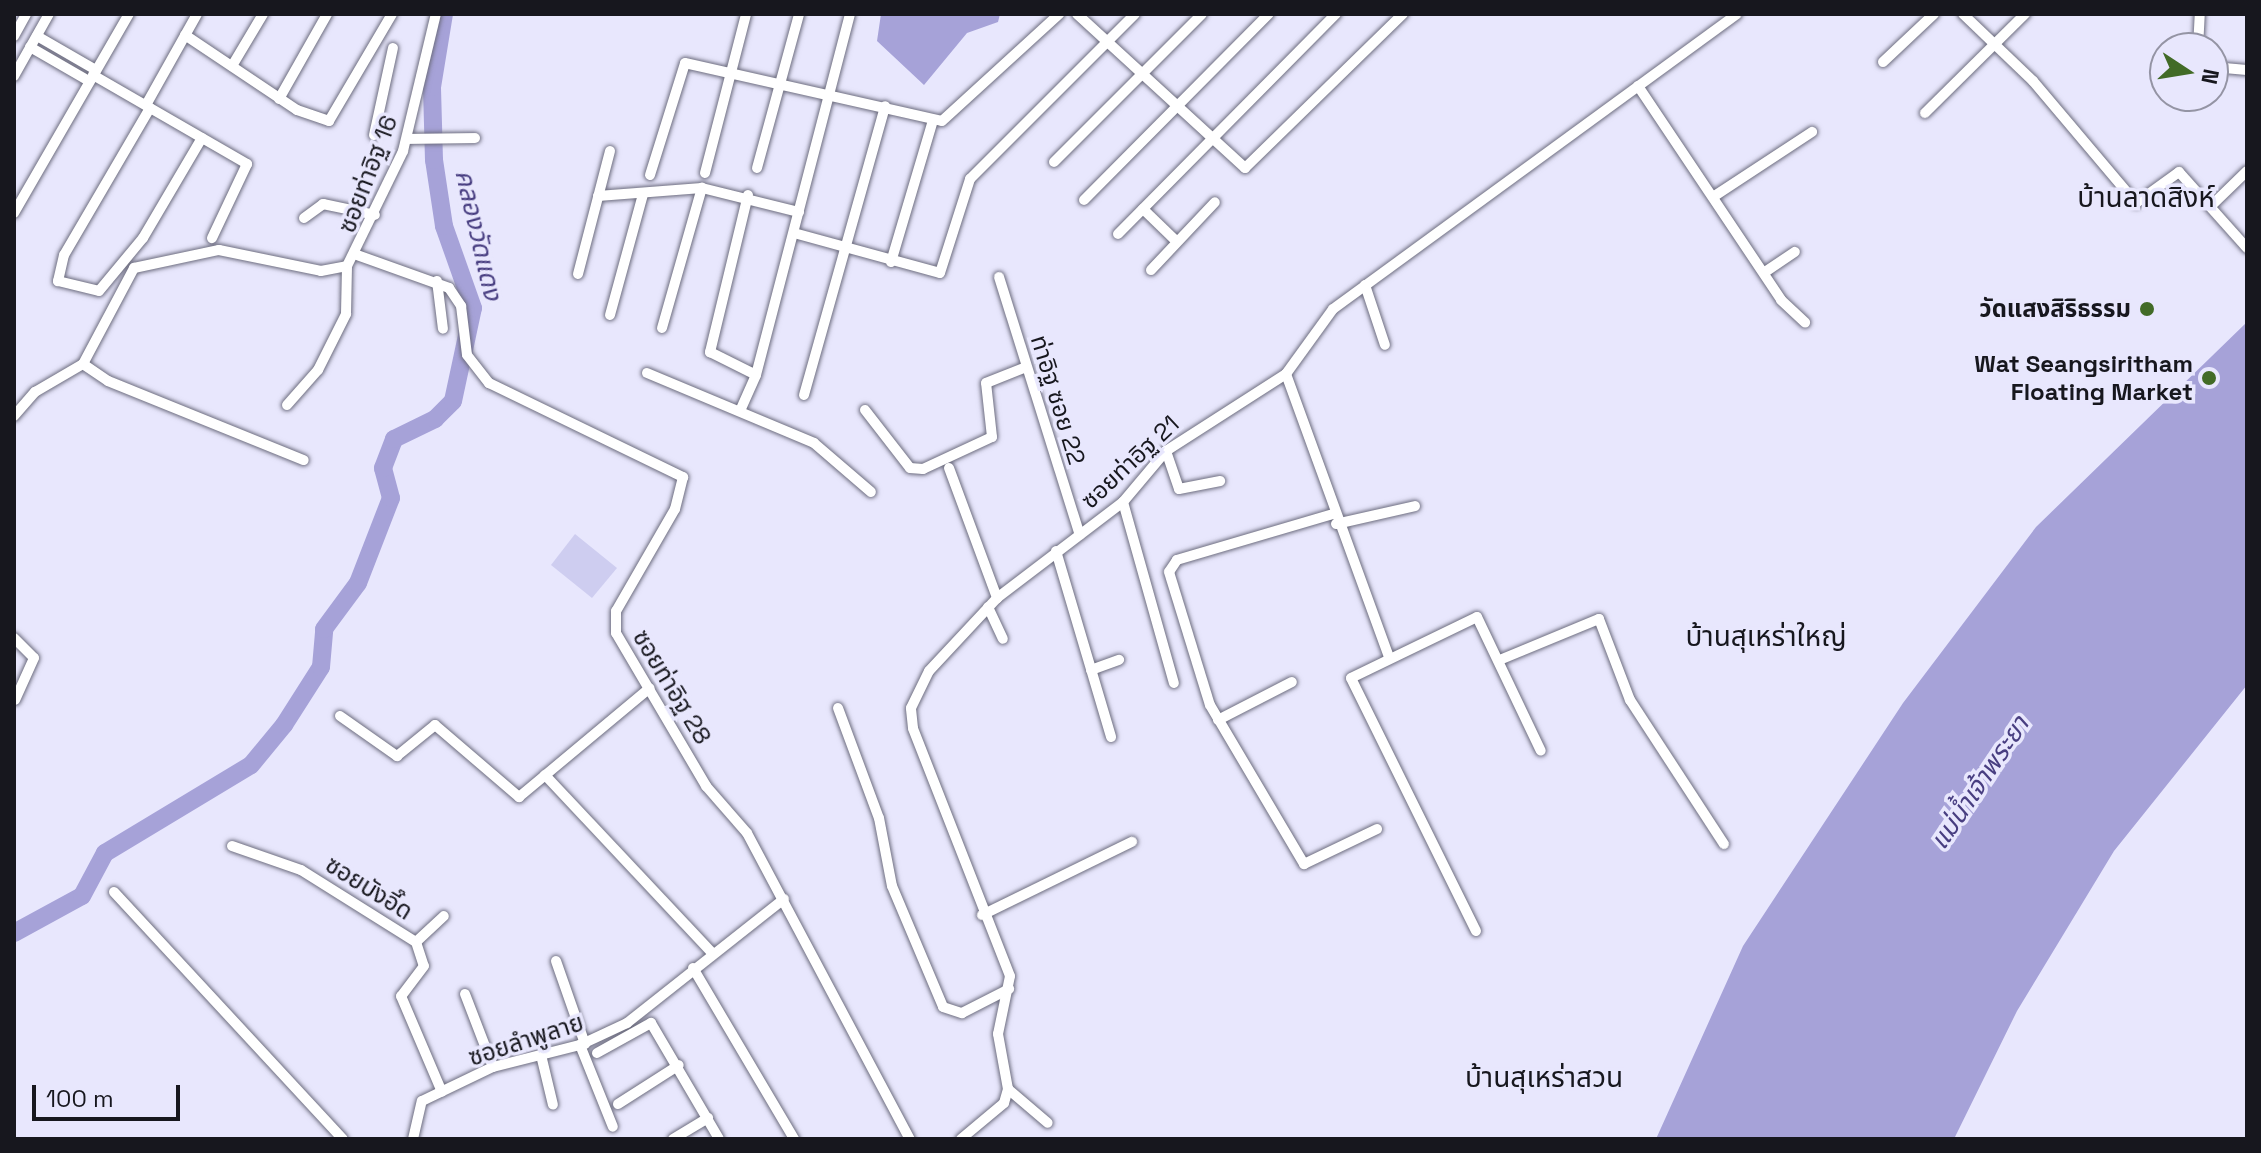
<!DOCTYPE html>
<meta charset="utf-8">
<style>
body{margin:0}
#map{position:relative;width:2261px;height:1153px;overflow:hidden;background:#e8e7fd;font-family:"Space Grotesk","Noto Sans Thai",sans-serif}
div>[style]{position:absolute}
.green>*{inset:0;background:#cecdf0}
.water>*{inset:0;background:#a6a2d8}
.river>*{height:18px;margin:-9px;padding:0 9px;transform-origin:9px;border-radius:9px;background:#a6a2d8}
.roads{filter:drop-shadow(0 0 2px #6d6d7f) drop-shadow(0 0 2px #6d6d7f)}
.minor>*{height:10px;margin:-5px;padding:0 5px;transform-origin:5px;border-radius:5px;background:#fff}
.dots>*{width:22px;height:22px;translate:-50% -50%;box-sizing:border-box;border:4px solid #e8e7fd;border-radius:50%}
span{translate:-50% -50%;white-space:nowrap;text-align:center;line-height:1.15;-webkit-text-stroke:7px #e8e7fd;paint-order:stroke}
.street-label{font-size:24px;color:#17171e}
.poi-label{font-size:24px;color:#17171e;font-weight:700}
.right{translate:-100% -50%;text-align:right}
.water-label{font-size:26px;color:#483e81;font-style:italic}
.quarter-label{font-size:28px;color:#17171e}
.frame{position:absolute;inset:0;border:16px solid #17171e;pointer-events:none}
.north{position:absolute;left:2149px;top:32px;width:80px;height:80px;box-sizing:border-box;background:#e8e7fd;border:2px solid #9494a4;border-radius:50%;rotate:102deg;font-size:22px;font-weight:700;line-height:32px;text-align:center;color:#17171e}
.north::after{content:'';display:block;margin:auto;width:28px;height:36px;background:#426b27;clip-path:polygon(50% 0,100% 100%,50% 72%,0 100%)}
.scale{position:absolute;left:32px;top:1085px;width:148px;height:36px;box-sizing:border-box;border:4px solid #17171e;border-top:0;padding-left:10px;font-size:24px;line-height:28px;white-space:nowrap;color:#17171e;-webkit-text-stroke:6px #e8e7fd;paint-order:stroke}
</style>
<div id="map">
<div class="green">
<i style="clip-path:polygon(575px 534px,617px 568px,592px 598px,551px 565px)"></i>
</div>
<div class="water">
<i style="clip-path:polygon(881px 14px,1000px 14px,998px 22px,967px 33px,924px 85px,877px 41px)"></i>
<i style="clip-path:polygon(2247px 322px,2247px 685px,2114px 851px,2017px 1011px,1954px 1139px,1656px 1139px,1743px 946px,1903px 703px,2036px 527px)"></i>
</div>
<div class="river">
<i style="left:14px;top:933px;width:77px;rotate:-28.6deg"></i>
<i style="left:82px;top:896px;width:49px;rotate:-61.9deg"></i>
<i style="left:105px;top:853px;width:170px;rotate:-31.1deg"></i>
<i style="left:251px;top:765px;width:52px;rotate:-50.5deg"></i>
<i style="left:284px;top:725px;width:69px;rotate:-57.5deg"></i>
<i style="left:321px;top:667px;width:38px;rotate:-85deg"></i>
<i style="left:324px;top:629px;width:57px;rotate:-53.5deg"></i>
<i style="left:358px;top:583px;width:91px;rotate:-68.8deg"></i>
<i style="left:391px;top:498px;width:31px;rotate:-105deg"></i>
<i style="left:383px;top:468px;width:31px;rotate:-69deg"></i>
<i style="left:394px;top:439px;width:46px;rotate:-26deg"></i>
<i style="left:435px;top:419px;width:25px;rotate:-45deg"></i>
<i style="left:453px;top:401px;width:95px;rotate:-77.9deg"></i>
<i style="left:473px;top:308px;width:87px;rotate:-109.5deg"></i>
<i style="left:444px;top:226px;width:67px;rotate:-98.6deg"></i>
<i style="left:434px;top:160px;width:73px;rotate:-91.6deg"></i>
<i style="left:432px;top:87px;width:74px;rotate:-80.7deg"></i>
</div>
<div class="roads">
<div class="minor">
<i style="left:1077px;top:14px;width:228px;rotate:42.5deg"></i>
<i style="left:1245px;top:168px;width:221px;rotate:-44.3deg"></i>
<i style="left:1963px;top:14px;width:97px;rotate:43.7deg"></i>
<i style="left:2033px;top:81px;width:160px;rotate:49.8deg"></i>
<i style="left:2136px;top:203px;width:53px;rotate:-35.8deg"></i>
<i style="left:2179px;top:172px;width:102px;rotate:48.2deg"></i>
<i style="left:185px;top:35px;width:135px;rotate:33.8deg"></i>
<i style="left:297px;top:110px;width:34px;rotate:19deg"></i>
<i style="left:329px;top:121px;width:124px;rotate:-59.5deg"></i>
<i style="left:14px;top:36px;width:25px;rotate:-61deg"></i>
<i style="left:37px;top:36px;width:68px;rotate:30deg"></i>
<i style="left:30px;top:47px;width:68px;rotate:30deg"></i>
<i style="left:2198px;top:48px;width:34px;rotate:-87deg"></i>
<i style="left:1883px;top:62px;width:70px;rotate:-43.3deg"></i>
<i style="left:232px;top:66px;width:61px;rotate:-59.2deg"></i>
<i style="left:2213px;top:67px;width:34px;rotate:5deg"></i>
<i style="left:93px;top:75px;width:178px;rotate:30deg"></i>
<i style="left:247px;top:164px;width:82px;rotate:115.3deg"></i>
<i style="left:14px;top:76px;width:71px;rotate:-60.6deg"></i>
<i style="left:1638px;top:86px;width:257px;rotate:56.2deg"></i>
<i style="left:1781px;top:300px;width:33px;rotate:43deg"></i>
<i style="left:279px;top:99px;width:98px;rotate:-60.5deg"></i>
<i style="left:146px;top:105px;width:104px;rotate:-60.7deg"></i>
<i style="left:150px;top:108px;width:170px;rotate:120.3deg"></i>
<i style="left:64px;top:255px;width:27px;rotate:103deg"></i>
<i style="left:58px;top:281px;width:42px;rotate:13.7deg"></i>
<i style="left:99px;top:291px;width:69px;rotate:-50.3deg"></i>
<i style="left:143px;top:238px;width:116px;rotate:-59.5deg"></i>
<i style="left:1925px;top:113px;width:141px;rotate:-44.7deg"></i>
<i style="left:374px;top:135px;width:89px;rotate:-77.7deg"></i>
<i style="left:407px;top:139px;width:68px;rotate:-0.8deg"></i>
<i style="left:1054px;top:162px;width:209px;rotate:-45deg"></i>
<i style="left:757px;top:168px;width:160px;rotate:-74.7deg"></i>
<i style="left:705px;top:173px;width:164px;rotate:-75.5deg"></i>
<i style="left:650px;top:175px;width:117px;rotate:-72.6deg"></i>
<i style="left:685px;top:63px;width:263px;rotate:12.7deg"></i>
<i style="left:942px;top:121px;width:159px;rotate:-42.4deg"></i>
<i style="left:748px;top:195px;width:162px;rotate:103.6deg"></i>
<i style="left:710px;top:352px;width:51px;rotate:26.6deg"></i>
<i style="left:1716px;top:195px;width:115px;rotate:-33.3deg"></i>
<i style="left:598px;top:196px;width:104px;rotate:-4.4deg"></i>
<i style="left:702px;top:188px;width:100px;rotate:13.9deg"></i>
<i style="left:1084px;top:200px;width:262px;rotate:-45.2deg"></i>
<i style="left:2211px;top:206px;width:50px;rotate:-44.2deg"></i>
<i style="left:1143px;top:209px;width:47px;rotate:44.1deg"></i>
<i style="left:14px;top:213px;width:230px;rotate:-60deg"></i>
<i style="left:304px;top:218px;width:24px;rotate:-36deg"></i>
<i style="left:323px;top:204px;width:53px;rotate:11.9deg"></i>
<i style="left:794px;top:233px;width:151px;rotate:15.3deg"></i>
<i style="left:940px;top:273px;width:99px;rotate:-72.3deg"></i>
<i style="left:970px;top:179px;width:233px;rotate:-45deg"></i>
<i style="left:1118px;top:234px;width:310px;rotate:-45.3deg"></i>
<i style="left:357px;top:255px;width:98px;rotate:19.7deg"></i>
<i style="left:449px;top:288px;width:22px;rotate:56deg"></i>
<i style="left:461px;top:306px;width:49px;rotate:83deg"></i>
<i style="left:467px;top:355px;width:36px;rotate:52deg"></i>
<i style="left:489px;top:383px;width:216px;rotate:25.9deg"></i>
<i style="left:683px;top:477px;width:33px;rotate:104deg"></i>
<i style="left:675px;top:509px;width:118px;rotate:120deg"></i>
<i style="left:616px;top:611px;width:22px;rotate:90deg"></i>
<i style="left:616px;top:633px;width:178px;rotate:59.5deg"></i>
<i style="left:706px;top:786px;width:62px;rotate:48.9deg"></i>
<i style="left:747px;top:833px;width:347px;rotate:62deg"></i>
<i style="left:891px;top:262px;width:148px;rotate:-73.5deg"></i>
<i style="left:1151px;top:270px;width:93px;rotate:-46.7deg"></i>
<i style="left:1765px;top:272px;width:36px;rotate:-34deg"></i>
<i style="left:578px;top:274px;width:127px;rotate:-75.4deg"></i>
<i style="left:999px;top:277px;width:270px;rotate:72.6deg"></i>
<i style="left:437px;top:281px;width:48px;rotate:82.9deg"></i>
<i style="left:1365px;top:285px;width:63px;rotate:71.6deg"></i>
<i style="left:610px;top:315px;width:125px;rotate:-74.7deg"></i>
<i style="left:662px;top:328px;width:146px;rotate:-74.1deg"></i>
<i style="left:83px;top:364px;width:30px;rotate:34deg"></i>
<i style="left:108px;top:381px;width:211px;rotate:22deg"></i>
<i style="left:647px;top:373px;width:181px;rotate:22.7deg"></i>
<i style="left:814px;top:443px;width:75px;rotate:40.7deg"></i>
<i style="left:1286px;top:374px;width:301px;rotate:70deg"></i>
<i style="left:804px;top:395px;width:300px;rotate:-74.3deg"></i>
<i style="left:287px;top:405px;width:47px;rotate:-48.5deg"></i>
<i style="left:318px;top:370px;width:63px;rotate:-63.4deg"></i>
<i style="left:346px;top:314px;width:48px;rotate:-88.8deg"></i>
<i style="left:865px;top:410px;width:73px;rotate:52.2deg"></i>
<i style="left:910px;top:468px;width:13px;rotate:4deg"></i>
<i style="left:923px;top:469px;width:76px;rotate:-24.9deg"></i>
<i style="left:992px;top:437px;width:54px;rotate:-96.3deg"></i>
<i style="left:986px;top:383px;width:43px;rotate:-21.8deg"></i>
<i style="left:740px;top:411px;width:39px;rotate:-66deg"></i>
<i style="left:756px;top:375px;width:373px;rotate:-75.4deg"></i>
<i style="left:14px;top:416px;width:32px;rotate:-49deg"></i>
<i style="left:35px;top:392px;width:56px;rotate:-30.3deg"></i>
<i style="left:83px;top:364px;width:109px;rotate:-62deg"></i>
<i style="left:134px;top:268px;width:87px;rotate:-12deg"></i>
<i style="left:219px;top:250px;width:104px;rotate:11.6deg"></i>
<i style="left:321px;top:271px;width:26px;rotate:-11deg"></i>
<i style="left:347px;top:266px;width:128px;rotate:-64deg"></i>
<i style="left:403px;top:151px;width:141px;rotate:-76.5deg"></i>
<i style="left:1166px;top:451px;width:40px;rotate:71.1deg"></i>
<i style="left:1179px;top:489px;width:42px;rotate:-11deg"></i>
<i style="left:949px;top:468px;width:139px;rotate:69.7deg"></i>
<i style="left:1123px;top:502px;width:188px;rotate:74.3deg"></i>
<i style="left:1333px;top:514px;width:163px;rotate:163.6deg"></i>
<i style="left:1177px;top:560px;width:14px;rotate:124deg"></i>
<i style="left:1169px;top:572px;width:139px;rotate:72.9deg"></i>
<i style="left:1210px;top:705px;width:185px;rotate:59.4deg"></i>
<i style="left:1304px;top:864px;width:81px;rotate:-25.6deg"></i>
<i style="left:1336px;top:524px;width:81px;rotate:-12.8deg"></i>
<i style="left:1056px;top:551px;width:194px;rotate:73.5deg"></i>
<i style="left:988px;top:607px;width:35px;rotate:65deg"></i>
<i style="left:14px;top:638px;width:28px;rotate:45deg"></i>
<i style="left:34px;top:658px;width:46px;rotate:114.3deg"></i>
<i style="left:1502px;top:659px;width:105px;rotate:-22.4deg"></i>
<i style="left:1599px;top:619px;width:87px;rotate:69.1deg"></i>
<i style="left:1630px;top:700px;width:172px;rotate:56.9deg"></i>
<i style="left:1091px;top:670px;width:30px;rotate:-20deg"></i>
<i style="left:838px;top:708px;width:117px;rotate:69.6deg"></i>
<i style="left:879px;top:818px;width:69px;rotate:79.2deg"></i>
<i style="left:892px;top:886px;width:131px;rotate:67.1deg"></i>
<i style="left:943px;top:1007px;width:20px;rotate:18deg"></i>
<i style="left:962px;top:1013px;width:53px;rotate:-27.1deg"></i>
<i style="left:340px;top:716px;width:70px;rotate:35.1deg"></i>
<i style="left:397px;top:756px;width:49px;rotate:-39.2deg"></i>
<i style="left:435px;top:725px;width:111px;rotate:40.6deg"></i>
<i style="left:519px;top:797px;width:170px;rotate:-39.8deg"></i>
<i style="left:1218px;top:720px;width:83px;rotate:-27.2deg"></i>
<i style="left:545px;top:775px;width:243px;rotate:46.8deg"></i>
<i style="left:232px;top:846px;width:73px;rotate:19.2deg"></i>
<i style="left:301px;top:870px;width:136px;rotate:32.1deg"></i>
<i style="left:416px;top:942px;width:25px;rotate:72deg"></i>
<i style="left:424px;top:966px;width:38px;rotate:127deg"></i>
<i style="left:401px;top:996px;width:104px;rotate:66.9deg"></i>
<i style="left:114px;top:892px;width:337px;rotate:47.2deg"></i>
<i style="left:982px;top:915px;width:167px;rotate:-26deg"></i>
<i style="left:1476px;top:931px;width:282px;rotate:-116.3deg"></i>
<i style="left:1351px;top:678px;width:140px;rotate:-25.8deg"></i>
<i style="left:1477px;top:617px;width:148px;rotate:64.5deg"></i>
<i style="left:416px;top:942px;width:38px;rotate:-43deg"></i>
<i style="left:556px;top:961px;width:88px;rotate:70.7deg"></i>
<i style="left:693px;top:968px;width:199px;rotate:59.4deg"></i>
<i style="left:465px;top:994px;width:78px;rotate:69deg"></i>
<i style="left:580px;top:1045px;width:88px;rotate:68.1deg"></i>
<i style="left:597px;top:1053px;width:62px;rotate:-29.1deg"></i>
<i style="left:651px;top:1023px;width:134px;rotate:59.6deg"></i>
<i style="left:541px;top:1055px;width:51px;rotate:76.5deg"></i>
<i style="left:1008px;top:1089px;width:52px;rotate:40.4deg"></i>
<i style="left:618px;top:1104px;width:72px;rotate:-32.6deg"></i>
<i style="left:413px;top:1139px;width:39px;rotate:-77deg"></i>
<i style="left:422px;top:1101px;width:79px;rotate:-25.6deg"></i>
<i style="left:493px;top:1067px;width:90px;rotate:-14.2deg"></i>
<i style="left:580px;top:1045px;width:52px;rotate:-25.1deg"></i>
<i style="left:627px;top:1023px;width:200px;rotate:-38.3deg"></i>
<i style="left:673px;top:1139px;width:41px;rotate:-31deg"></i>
<i style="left:961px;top:1139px;width:56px;rotate:-39.9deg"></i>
<i style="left:1004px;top:1103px;width:15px;rotate:-74deg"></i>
<i style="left:1008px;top:1089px;width:56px;rotate:-100.3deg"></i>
<i style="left:998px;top:1034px;width:59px;rotate:-78.3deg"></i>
<i style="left:1010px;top:976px;width:266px;rotate:-111.4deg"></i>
<i style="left:913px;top:728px;width:20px;rotate:-96deg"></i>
<i style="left:911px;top:708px;width:41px;rotate:-64.1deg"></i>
<i style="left:929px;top:671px;width:100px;rotate:-47deg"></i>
<i style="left:997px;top:598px;width:158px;rotate:-37.3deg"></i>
<i style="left:1123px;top:502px;width:67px;rotate:-49.9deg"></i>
<i style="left:1166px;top:451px;width:143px;rotate:-32.7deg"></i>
<i style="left:1286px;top:374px;width:80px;rotate:-54.1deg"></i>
<i style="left:1333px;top:309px;width:500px;rotate:-36.14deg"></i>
</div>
</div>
<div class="dots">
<i style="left:2147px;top:309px;background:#426b27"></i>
<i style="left:2209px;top:378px;background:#426b27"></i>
</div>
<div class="street-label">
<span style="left:368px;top:174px;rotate:-69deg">ซอยท่าอิฐ 16</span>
<span style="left:1058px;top:400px;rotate:73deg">ท่าอิฐ ซอย 22</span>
<span style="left:1130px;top:462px;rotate:-43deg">ซอยท่าอิฐ 21</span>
<span style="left:672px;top:687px;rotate:59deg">ซอยท่าอิฐ 28</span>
<span style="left:369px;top:888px;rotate:32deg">ซอยบังอี๊ด</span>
<span style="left:526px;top:1040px;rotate:-18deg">ซอยลำพูลาย</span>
</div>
<div class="poi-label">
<span class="right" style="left:2131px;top:309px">วัดแสงสิริธรรม</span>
<span class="right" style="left:2193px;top:378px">Wat Seangsiritham<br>Floating Market</span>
</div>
<div class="water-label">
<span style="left:478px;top:235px;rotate:77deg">คลองวัดแดง</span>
<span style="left:1980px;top:783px;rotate:-56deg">แม่น้ำเจ้าพระยา</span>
</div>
<div class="quarter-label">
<span style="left:2146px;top:197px">บ้านลาดสิงห์</span>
<span style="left:1766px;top:636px">บ้านสุเหร่าใหญ่</span>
<span style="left:1544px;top:1077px">บ้านสุเหร่าสวน</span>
</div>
<div class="frame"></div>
<div class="north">N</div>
<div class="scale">100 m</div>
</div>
